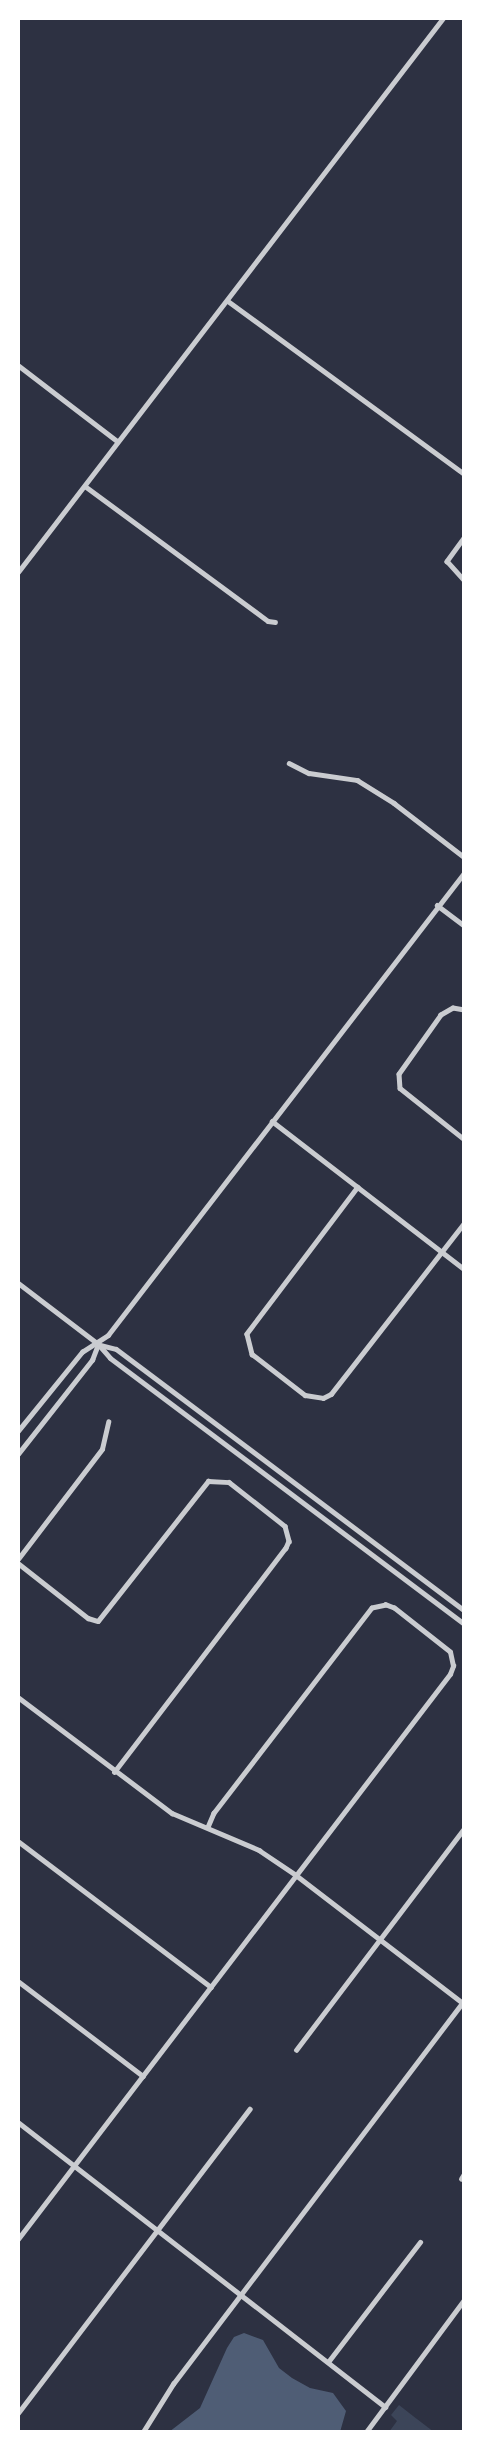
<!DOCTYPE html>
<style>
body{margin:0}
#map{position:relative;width:482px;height:2450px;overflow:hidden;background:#2d3142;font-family:"Crimson Pro",serif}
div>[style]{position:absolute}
.green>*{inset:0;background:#3c4559}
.water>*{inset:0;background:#4f5d75}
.minor>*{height:4.5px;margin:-2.25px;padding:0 2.25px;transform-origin:2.25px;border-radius:2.25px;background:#caccd0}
.tertiary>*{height:5px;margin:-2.5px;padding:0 2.5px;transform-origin:2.5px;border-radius:2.5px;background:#caccd0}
span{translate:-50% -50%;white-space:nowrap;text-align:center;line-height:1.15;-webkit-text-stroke:6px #fff;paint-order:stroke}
.frame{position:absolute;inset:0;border:20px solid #fff;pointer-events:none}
</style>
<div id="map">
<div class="green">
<i style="clip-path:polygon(399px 2405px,413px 2416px,434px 2432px,389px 2432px,397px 2421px,391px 2415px)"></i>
</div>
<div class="water">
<i style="clip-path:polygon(244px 2333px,263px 2340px,279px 2368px,292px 2378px,310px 2388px,333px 2393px,346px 2411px,340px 2432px,169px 2432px,200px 2408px,227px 2348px,234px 2337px)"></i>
</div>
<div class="minor">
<i style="left:228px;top:301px;width:293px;rotate:36.2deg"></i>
<i style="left:18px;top:365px;width:125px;rotate:37.5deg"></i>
<i style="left:85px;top:486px;width:227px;rotate:36.4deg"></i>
<i style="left:268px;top:621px;width:7px;rotate:8deg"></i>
<i style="left:464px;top:538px;width:29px;rotate:126deg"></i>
<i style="left:447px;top:561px;width:25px;rotate:48deg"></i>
<i style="left:289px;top:763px;width:22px;rotate:27deg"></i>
<i style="left:309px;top:773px;width:49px;rotate:8.3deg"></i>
<i style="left:357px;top:780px;width:44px;rotate:31.9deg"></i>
<i style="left:394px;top:803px;width:88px;rotate:37.6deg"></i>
<i style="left:437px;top:905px;width:34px;rotate:37deg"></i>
<i style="left:464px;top:1010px;width:11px;rotate:-170deg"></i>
<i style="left:453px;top:1008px;width:14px;rotate:150deg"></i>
<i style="left:441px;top:1015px;width:72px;rotate:125.4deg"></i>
<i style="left:399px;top:1074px;width:14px;rotate:86deg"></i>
<i style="left:400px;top:1088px;width:82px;rotate:38.6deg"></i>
<i style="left:272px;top:1121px;width:242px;rotate:37.6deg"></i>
<i style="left:358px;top:1187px;width:184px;rotate:127.1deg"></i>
<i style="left:247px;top:1334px;width:21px;rotate:76deg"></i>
<i style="left:252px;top:1354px;width:67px;rotate:37.7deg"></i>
<i style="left:305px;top:1395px;width:18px;rotate:9deg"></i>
<i style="left:323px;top:1398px;width:9px;rotate:-27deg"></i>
<i style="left:331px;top:1394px;width:217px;rotate:-52.1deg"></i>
<i style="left:18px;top:1431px;width:102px;rotate:-51deg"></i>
<i style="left:82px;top:1352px;width:31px;rotate:-33deg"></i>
<i style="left:108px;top:1335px;width:583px;rotate:-52.38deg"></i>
<i style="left:18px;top:1454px;width:120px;rotate:-51.8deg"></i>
<i style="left:92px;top:1360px;width:17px;rotate:-69deg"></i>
<i style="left:18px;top:1559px;width:138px;rotate:-52.6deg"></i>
<i style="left:102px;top:1449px;width:28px;rotate:-77deg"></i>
<i style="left:18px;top:1563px;width:89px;rotate:38.2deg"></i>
<i style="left:88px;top:1618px;width:10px;rotate:17deg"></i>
<i style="left:98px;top:1621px;width:178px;rotate:-51.8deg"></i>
<i style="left:208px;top:1481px;width:21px;rotate:3deg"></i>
<i style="left:229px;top:1482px;width:71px;rotate:38.2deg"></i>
<i style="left:285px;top:1526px;width:16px;rotate:75deg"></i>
<i style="left:289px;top:1541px;width:8px;rotate:113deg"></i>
<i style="left:286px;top:1548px;width:282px;rotate:127.4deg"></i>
<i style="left:18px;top:1697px;width:193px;rotate:37deg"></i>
<i style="left:172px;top:1813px;width:95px;rotate:23deg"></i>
<i style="left:259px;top:1850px;width:45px;rotate:34deg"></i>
<i style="left:296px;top:1875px;width:212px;rotate:37.5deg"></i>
<i style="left:18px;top:1841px;width:242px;rotate:37.1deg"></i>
<i style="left:18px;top:1981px;width:157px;rotate:37.2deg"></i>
<i style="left:296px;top:2050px;width:278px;rotate:-52.8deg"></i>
<i style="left:18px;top:2122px;width:465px;rotate:37.8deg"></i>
<i style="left:461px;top:2179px;width:6px;rotate:-59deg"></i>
<i style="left:18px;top:2239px;width:711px;rotate:-52.6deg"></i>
<i style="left:450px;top:1674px;width:9px;rotate:-69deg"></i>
<i style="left:453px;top:1666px;width:14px;rotate:-102deg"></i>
<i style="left:450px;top:1652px;width:71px;rotate:-141.8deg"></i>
<i style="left:394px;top:1608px;width:9px;rotate:-159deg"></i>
<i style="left:386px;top:1605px;width:14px;rotate:168deg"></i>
<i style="left:372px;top:1608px;width:259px;rotate:127.6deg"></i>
<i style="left:214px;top:1813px;width:15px;rotate:113deg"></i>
<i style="left:328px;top:2362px;width:151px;rotate:-52.5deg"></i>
<i style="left:18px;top:2413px;width:382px;rotate:-52.7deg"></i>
<i style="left:143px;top:2432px;width:57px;rotate:-58deg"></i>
<i style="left:173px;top:2384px;width:481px;rotate:-52.8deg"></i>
<i style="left:366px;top:2432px;width:164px;rotate:-53.4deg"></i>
</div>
<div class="tertiary">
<i style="left:18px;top:572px;width:698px;rotate:-52.51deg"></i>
<i style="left:18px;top:1283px;width:101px;rotate:37.3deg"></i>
<i style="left:98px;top:1344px;width:18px;rotate:49deg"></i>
<i style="left:110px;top:1358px;width:443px;rotate:36.9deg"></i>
<i style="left:100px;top:1345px;width:16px;rotate:14deg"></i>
<i style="left:116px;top:1349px;width:435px;rotate:36.9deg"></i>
</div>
<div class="frame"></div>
</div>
